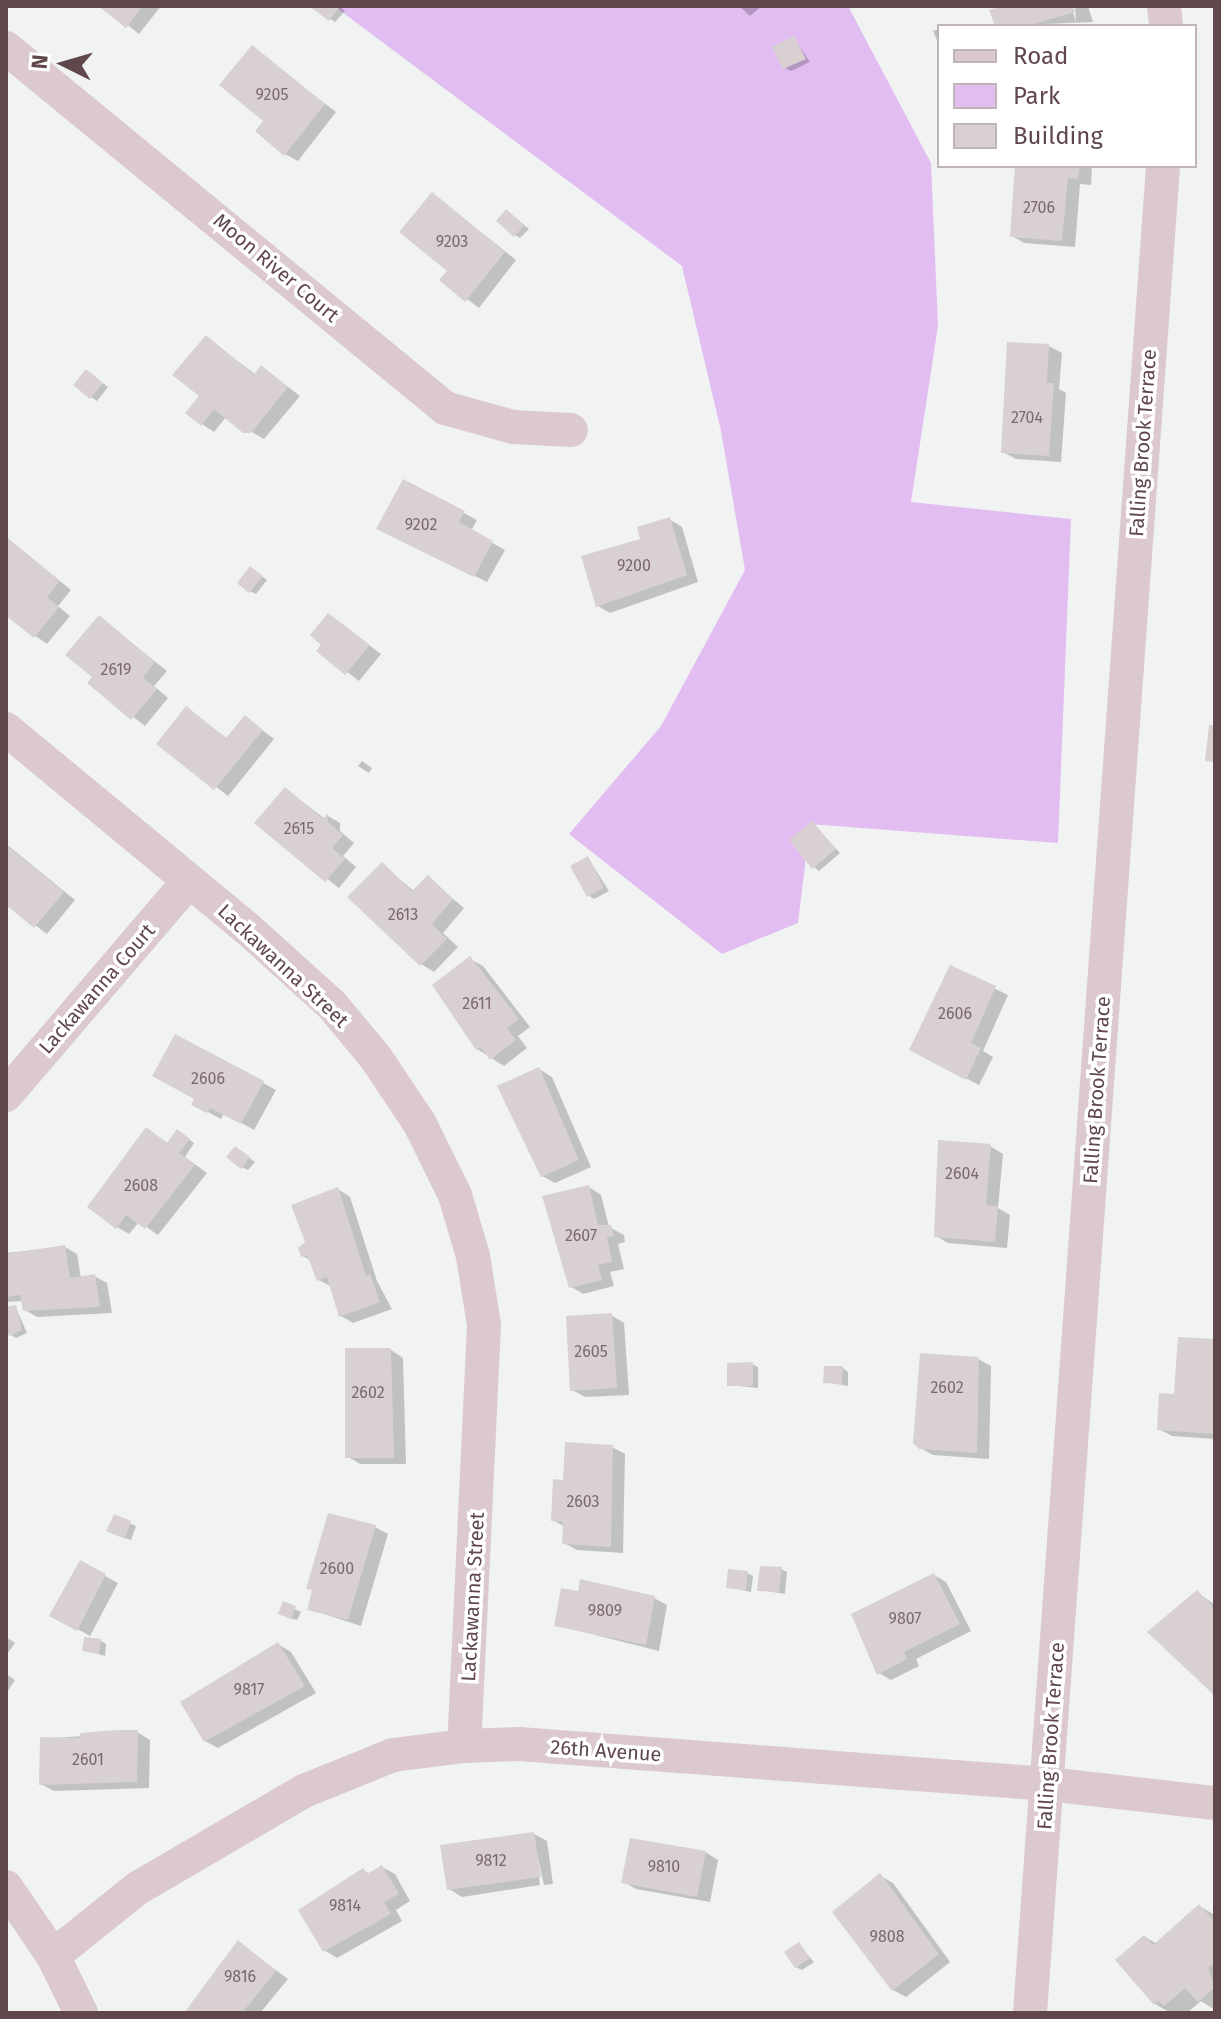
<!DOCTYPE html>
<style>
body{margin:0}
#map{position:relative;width:1221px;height:2019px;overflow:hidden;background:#f0f3f1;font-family:"Fira Sans",sans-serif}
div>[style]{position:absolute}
.green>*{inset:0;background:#e2bdf2}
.shadow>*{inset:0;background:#0003}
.building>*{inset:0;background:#d8d0d1}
.minor>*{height:34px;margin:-17px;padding:0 17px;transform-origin:17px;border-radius:17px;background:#dbc9cd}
span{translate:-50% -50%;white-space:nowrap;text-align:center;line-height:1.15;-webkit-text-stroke:7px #fff;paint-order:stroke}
.number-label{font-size:16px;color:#7d696d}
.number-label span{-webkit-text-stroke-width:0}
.street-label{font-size:20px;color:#5f474c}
.frame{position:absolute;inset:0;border:8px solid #5f474c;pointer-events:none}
.legend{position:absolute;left:937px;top:24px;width:260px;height:144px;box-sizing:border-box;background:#fff;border:2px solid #bfb5b7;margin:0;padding:10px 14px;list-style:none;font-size:24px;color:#5f474c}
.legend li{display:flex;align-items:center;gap:16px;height:40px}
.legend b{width:40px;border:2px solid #bfb5b7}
.north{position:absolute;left:24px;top:24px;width:80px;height:80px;-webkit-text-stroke:6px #fff;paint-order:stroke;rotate:275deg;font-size:22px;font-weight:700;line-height:32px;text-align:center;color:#5f474c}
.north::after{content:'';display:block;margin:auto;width:28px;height:36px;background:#5f474c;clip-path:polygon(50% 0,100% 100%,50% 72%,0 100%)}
</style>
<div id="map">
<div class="green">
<i style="clip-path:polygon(334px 6px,848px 6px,931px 163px,938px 326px,911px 502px,1071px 519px,1058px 843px,810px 824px,798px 923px,722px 954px,569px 834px,661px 726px,745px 570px,721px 431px,682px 266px)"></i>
</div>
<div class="shadow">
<i style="clip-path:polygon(104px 6px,161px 6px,139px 34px)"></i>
<i style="clip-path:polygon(313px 6px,339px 6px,345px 11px,335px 22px)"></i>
<i style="clip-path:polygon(739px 6px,762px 6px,750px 16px)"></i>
<i style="clip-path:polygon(1006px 6px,1071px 6px,1076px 22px,1075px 6px,1088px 6px,1093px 22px,997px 26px)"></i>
<i style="clip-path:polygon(939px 29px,939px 45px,933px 31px)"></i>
<i style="clip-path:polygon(794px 38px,810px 62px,791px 71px,785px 68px)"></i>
<i style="clip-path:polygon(252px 48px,336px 112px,298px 161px,285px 154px,266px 121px)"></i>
<i style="clip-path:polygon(1020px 166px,1092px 166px,1091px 185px,1080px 184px,1075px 247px,1024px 243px,1012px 236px)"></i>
<i style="clip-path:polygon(433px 194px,516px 260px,479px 308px,442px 280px,450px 271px)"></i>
<i style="clip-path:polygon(512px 215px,529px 229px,520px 238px,515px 235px)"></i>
<i style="clip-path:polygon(206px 337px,256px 375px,262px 367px,300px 396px,264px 439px,226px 417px,214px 432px,202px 424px)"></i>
<i style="clip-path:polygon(1049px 346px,1062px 353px,1059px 389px,1066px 393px,1061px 462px,1016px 459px,1003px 452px)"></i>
<i style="clip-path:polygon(92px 375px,108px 387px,97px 401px,91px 397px)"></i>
<i style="clip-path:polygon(404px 481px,477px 520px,471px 531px,505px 550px,487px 582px,392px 535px)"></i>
<i style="clip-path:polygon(669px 519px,682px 527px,698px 582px,610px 613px,598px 606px,642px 540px)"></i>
<i style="clip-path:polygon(6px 537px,71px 590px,58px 606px,70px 616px,47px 644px,6px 615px)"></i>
<i style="clip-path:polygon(256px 572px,267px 580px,256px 594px,250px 591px)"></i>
<i style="clip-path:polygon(329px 615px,381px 654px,359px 681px,319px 651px)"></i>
<i style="clip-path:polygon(99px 617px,167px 671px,154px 686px,168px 698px,145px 726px,90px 683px,95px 677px)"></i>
<i style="clip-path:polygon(187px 709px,228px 739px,245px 717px,274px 739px,228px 796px,159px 743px)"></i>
<i style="clip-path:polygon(362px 761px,372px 768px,369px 773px,358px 766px)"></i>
<i style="clip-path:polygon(286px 789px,325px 819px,328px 816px,340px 823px,340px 831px,354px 843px,343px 856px,356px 867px,339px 888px,257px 823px)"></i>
<i style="clip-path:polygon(812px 823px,840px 853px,819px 871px,814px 867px)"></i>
<i style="clip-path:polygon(6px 844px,75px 900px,47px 934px,6px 903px)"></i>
<i style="clip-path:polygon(588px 858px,609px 891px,594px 899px,588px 895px)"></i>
<i style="clip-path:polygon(382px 865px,414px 891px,428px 878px,464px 908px,443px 933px,458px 947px,434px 972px,421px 964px)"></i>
<i style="clip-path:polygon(470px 959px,483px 966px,530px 1027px,518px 1036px,527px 1048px,504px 1066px,477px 1049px)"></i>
<i style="clip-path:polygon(951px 967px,1008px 995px,983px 1051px,993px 1057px,979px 1085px,925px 1057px)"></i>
<i style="clip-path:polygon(176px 1036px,276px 1090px,254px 1130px,224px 1113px,221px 1119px,206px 1111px,197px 1098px)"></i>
<i style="clip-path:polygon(539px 1069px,552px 1077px,591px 1167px,555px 1183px,542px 1176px)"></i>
<i style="clip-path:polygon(147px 1130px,169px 1144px,183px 1135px,194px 1143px,185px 1157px,207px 1173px,158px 1235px,139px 1222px,129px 1234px,117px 1227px)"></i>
<i style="clip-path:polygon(990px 1146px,1003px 1154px,998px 1208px,1010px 1215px,1007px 1248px,948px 1243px,936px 1236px)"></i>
<i style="clip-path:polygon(241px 1152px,255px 1162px,248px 1170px,242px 1167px)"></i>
<i style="clip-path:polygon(589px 1187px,601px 1195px,609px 1227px,624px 1235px,625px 1242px,618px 1244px,624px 1269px,610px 1272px,614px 1286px,583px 1294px,570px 1286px)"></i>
<i style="clip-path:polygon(338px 1189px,350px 1197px,377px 1281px,392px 1309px,353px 1323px,341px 1316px,332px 1287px,319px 1280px,312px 1261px,303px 1256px)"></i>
<i style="clip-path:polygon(65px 1247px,77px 1254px,81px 1278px,94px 1276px,107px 1283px,112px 1313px,37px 1317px,25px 1310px,23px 1301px,6px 1302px,6px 1253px)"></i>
<i style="clip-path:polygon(16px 1308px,27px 1333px,16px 1338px,6px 1332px,6px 1312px)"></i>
<i style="clip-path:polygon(611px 1315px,624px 1323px,629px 1395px,585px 1397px,572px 1390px)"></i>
<i style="clip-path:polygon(1215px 1341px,1215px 1439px,1172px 1436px,1159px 1429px)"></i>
<i style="clip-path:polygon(391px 1350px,403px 1358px,406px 1464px,360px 1464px,347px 1456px)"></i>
<i style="clip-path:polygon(978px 1359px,991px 1366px,989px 1459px,933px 1455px,920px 1448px)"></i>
<i style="clip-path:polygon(752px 1364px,758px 1367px,758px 1388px,729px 1385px)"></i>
<i style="clip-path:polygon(843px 1368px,848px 1372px,848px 1386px,825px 1382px)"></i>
<i style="clip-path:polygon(612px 1447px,625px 1454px,623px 1553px,577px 1550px,564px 1543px,565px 1527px,553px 1520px,565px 1482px)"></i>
<i style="clip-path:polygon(115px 1517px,136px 1526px,131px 1540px,114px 1534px)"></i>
<i style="clip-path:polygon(375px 1527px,388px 1534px,361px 1626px,309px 1609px)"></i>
<i style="clip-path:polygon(81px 1563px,118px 1583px,90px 1636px,52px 1615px)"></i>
<i style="clip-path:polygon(781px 1569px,787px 1572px,785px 1594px,760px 1590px)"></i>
<i style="clip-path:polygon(747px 1573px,753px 1576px,751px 1592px,728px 1587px)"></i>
<i style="clip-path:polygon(934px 1575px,946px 1582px,971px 1631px,916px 1659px,919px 1666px,891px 1680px,879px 1673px)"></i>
<i style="clip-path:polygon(1198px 1593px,1215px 1605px,1215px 1693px)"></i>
<i style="clip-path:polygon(654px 1598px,667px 1605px,659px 1651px,556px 1625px)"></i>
<i style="clip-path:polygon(284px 1604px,301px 1612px,297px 1620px,286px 1617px)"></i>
<i style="clip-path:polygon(6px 1637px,15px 1643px,6px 1656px)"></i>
<i style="clip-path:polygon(101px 1641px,106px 1644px,105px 1656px,84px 1650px)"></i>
<i style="clip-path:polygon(278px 1644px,291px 1652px,316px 1693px,218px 1748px,205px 1741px)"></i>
<i style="clip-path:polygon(6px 1674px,15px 1680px,6px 1694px)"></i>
<i style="clip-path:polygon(137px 1732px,150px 1740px,149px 1788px,54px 1791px,41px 1784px,42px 1739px)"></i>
<i style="clip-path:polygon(534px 1834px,547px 1841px,553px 1884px,544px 1885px,534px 1840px,540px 1885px,462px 1897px,449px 1889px)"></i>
<i style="clip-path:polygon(705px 1852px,718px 1860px,710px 1902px,636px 1889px,624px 1882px)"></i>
<i style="clip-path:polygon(382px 1867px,395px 1874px,410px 1901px,396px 1910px,402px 1921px,337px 1958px,324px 1950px,363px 1870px,370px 1874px)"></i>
<i style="clip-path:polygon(881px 1876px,893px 1883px,950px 1962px,906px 1997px,893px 1990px,834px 1912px)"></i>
<i style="clip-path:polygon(1199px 1906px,1215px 1915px,1215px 2010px,1201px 2001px,1187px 2013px,1171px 2013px,1155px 2004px,1145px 1937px,1157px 1944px)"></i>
<i style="clip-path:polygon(239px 1943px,288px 1979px,260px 2013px,186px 2013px)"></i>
<i style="clip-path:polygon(799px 1945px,814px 1962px,802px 1970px,796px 1967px)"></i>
</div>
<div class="building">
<i style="clip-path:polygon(98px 6px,143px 6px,126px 28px)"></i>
<i style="clip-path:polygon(309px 6px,340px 6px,329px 21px)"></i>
<i style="clip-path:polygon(1002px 6px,1073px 6px,1075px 12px,1027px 26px,995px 26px,989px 10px)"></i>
<i style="clip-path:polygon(794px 36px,806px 59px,783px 69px,772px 47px)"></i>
<i style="clip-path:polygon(252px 45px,325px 104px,284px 156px,255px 131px,263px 121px,219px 85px)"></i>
<i style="clip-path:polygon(1015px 166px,1080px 166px,1078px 179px,1068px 178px,1062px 241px,1010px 237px)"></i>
<i style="clip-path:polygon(432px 192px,505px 252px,465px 302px,439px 280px,447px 271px,399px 232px)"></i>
<i style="clip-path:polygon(506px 209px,524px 225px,514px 237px,496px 221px)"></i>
<i style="clip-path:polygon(206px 335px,254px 375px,261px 365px,288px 387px,251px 433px,243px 433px,214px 409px,201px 426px,185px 413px,199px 396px,172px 375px)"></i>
<i style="clip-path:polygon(1007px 342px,1049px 344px,1047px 383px,1054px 383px,1049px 456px,1001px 453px)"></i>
<i style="clip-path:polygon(86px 369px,103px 383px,90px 399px,73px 385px)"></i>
<i style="clip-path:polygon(403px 479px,465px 511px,459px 522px,493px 541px,474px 577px,376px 529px)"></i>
<i style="clip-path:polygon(670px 517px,687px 575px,596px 607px,581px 556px,640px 539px,637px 527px)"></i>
<i style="clip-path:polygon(6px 537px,60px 581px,47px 597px,59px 607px,34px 638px,6px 616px)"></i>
<i style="clip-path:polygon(250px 566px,263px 576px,249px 593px,237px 583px)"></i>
<i style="clip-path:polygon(328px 613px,370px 645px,345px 675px,316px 651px,321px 645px,310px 635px)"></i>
<i style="clip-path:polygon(99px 615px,155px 662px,143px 678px,157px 689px,131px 720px,87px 683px,92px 677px,65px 655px)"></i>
<i style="clip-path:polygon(186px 706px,226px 738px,245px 715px,263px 730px,214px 790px,156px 744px)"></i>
<i style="clip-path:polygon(1209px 725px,1215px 725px,1215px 762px,1205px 761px)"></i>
<i style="clip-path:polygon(285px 787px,323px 819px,328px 813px,328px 822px,343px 835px,332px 848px,345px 859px,325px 882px,254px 823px)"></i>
<i style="clip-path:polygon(812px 821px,836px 849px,812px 869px,789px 840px)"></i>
<i style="clip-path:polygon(6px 845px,64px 892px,34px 928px,6px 905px)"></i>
<i style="clip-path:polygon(588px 856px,604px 888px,587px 897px,570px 866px)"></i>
<i style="clip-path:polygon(382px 862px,412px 891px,428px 875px,453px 899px,432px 924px,447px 939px,420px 966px,347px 897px)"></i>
<i style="clip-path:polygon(470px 956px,519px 1019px,507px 1028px,516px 1040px,490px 1060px,480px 1047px,476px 1050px,432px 985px)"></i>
<i style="clip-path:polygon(950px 965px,996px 986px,971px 1043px,981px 1048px,966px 1080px,909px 1050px)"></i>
<i style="clip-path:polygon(175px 1034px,264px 1081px,241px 1124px,210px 1108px,207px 1113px,191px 1105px,194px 1099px,152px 1076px)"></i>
<i style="clip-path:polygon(539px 1067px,579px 1160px,541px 1177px,497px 1086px)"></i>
<i style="clip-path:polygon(146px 1127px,167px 1143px,177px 1129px,190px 1139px,179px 1153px,195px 1165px,145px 1229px,126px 1215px,116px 1229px,87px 1207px)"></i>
<i style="clip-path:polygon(938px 1140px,991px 1144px,986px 1205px,998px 1206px,995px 1242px,934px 1237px)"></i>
<i style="clip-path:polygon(235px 1146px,250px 1157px,241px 1169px,226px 1157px)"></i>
<i style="clip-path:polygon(589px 1185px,598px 1225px,611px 1225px,614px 1236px,607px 1237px,612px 1262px,598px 1265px,602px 1280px,569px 1288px,542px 1196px)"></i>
<i style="clip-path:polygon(338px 1187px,366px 1276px,370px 1274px,380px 1302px,339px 1317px,327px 1277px,317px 1281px,307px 1255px,301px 1257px,298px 1248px,305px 1242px,291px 1205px)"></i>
<i style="clip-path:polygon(65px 1245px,70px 1278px,95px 1274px,100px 1307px,23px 1311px,20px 1295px,6px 1297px,6px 1254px)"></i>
<i style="clip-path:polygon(16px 1305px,22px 1330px,9px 1336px,6px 1307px)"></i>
<i style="clip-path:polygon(612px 1313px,617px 1388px,570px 1391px,566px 1316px)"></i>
<i style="clip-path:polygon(1178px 1337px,1215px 1339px,1215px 1434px,1157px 1430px,1159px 1393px,1174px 1394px)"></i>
<i style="clip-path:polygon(345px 1348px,391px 1348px,394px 1458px,345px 1458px)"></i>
<i style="clip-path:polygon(920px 1353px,979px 1357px,977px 1453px,919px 1449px,913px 1443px)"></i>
<i style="clip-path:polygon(753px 1362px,753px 1386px,727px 1386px,727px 1363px)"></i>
<i style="clip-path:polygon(824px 1366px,843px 1366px,842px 1384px,823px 1383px)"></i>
<i style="clip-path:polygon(565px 1442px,613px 1445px,611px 1547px,562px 1544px,563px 1522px,551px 1521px,553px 1479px,563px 1480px)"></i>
<i style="clip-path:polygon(328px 1513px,376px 1525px,348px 1620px,307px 1610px,312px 1590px,306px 1589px)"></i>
<i style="clip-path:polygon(114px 1514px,131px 1521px,125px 1539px,106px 1531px)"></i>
<i style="clip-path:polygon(80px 1560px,106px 1574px,77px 1631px,49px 1616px)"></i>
<i style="clip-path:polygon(760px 1566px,782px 1567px,779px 1592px,757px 1591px)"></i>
<i style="clip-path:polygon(728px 1569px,748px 1571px,746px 1590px,726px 1588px)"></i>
<i style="clip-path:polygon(934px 1573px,960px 1624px,904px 1652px,907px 1659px,877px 1675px,851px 1614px)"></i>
<i style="clip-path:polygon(580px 1579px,655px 1596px,646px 1645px,554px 1626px,561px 1588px,578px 1591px)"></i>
<i style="clip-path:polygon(1197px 1590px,1215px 1609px,1215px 1696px,1147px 1632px)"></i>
<i style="clip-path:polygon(283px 1601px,296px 1606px,291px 1619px,278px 1614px)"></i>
<i style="clip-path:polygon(84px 1637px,101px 1639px,99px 1654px,82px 1651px)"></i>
<i style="clip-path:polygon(278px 1642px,305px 1686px,204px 1742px,180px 1702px)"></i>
<i style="clip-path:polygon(117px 1730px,138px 1730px,137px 1782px,39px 1785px,40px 1737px,79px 1738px,80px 1733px)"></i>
<i style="clip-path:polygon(534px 1832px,541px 1877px,447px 1890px,440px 1845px)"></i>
<i style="clip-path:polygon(630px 1838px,706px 1851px,697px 1897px,621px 1883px)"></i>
<i style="clip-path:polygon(382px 1865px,399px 1894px,384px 1902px,391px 1914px,323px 1952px,298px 1910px,363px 1868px,367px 1874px)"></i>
<i style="clip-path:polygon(880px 1873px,939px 1954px,892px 1991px,832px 1912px)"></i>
<i style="clip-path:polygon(1199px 1904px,1215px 1922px,1215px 1962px,1208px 1968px,1215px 1987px,1198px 2002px,1185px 1988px,1164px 2006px,1159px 2001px,1154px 2005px,1115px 1960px,1144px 1935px,1153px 1945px)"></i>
<i style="clip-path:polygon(238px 1940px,276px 1971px,242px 2013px,184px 2013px)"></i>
<i style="clip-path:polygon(799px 1942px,810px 1958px,795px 1968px,784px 1952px)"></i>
</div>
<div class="minor">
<i style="left:1164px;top:6px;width:20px;rotate:84deg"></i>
<i style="left:6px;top:48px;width:568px;rotate:39.35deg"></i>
<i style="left:445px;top:408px;width:71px;rotate:15.6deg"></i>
<i style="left:513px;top:427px;width:58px;rotate:3deg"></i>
<i style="left:6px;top:729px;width:315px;rotate:39.6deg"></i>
<i style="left:249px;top:930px;width:112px;rotate:42.1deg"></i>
<i style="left:332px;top:1005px;width:69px;rotate:50.3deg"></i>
<i style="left:376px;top:1058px;width:79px;rotate:56.3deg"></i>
<i style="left:420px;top:1124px;width:79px;rotate:63.8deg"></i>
<i style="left:455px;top:1195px;width:64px;rotate:73.6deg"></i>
<i style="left:473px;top:1256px;width:70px;rotate:80.9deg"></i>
<i style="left:484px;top:1325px;width:421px;rotate:92.7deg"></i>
<i style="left:6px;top:1095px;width:280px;rotate:-49.5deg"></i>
<i style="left:6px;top:1887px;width:83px;rotate:55.7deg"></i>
<i style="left:53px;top:1956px;width:64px;rotate:63.8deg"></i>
<i style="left:53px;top:1956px;width:109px;rotate:-38.7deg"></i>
<i style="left:138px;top:1888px;width:192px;rotate:-30.3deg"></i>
<i style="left:304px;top:1791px;width:96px;rotate:-22deg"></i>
<i style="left:393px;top:1755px;width:72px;rotate:-7.2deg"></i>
<i style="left:464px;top:1746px;width:55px;rotate:-2.1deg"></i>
<i style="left:519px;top:1744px;width:531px;rotate:4.32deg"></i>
<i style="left:1048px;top:1784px;width:168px;rotate:6.5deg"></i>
<i style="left:1030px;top:2013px;width:1852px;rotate:-85.88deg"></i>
</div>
<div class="number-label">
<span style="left:272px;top:95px">9205</span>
<span style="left:1039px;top:208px">2706</span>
<span style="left:452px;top:242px">9203</span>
<span style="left:1027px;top:418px">2704</span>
<span style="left:421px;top:525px">9202</span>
<span style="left:634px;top:566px">9200</span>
<span style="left:116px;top:670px">2619</span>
<span style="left:299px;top:829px">2615</span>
<span style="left:403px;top:915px">2613</span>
<span style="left:477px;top:1004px">2611</span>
<span style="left:955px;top:1014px">2606</span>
<span style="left:208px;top:1079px">2606</span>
<span style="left:962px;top:1174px">2604</span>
<span style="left:141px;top:1186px">2608</span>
<span style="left:581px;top:1236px">2607</span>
<span style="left:591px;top:1352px">2605</span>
<span style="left:947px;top:1388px">2602</span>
<span style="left:368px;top:1393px">2602</span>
<span style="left:583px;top:1502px">2603</span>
<span style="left:337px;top:1569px">2600</span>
<span style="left:605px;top:1611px">9809</span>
<span style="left:905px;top:1619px">9807</span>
<span style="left:249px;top:1690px">9817</span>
<span style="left:88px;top:1760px">2601</span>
<span style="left:491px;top:1861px">9812</span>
<span style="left:664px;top:1867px">9810</span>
<span style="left:345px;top:1906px">9814</span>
<span style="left:887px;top:1937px">9808</span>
<span style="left:240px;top:1977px">9816</span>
</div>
<div class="street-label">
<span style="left:276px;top:268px;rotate:40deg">Moon River Court</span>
<span style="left:1143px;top:443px;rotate:-86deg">Falling Brook Terrace</span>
<span style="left:283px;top:966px;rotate:43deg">Lackawanna Street</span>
<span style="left:97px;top:989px;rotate:-49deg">Lackawanna Court</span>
<span style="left:1097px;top:1090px;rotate:-86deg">Falling Brook Terrace</span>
<span style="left:473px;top:1597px;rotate:-87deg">Lackawanna Street</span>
<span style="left:1051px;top:1736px;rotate:-86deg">Falling Brook Terrace</span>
<span style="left:606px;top:1751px;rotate:4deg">26th Avenue</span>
</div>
<div class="frame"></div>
<ul class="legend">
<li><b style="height:10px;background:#dbc9cd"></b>Road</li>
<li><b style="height:22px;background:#e2bdf2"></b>Park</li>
<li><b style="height:22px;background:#d8d0d1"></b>Building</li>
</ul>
<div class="north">N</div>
</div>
